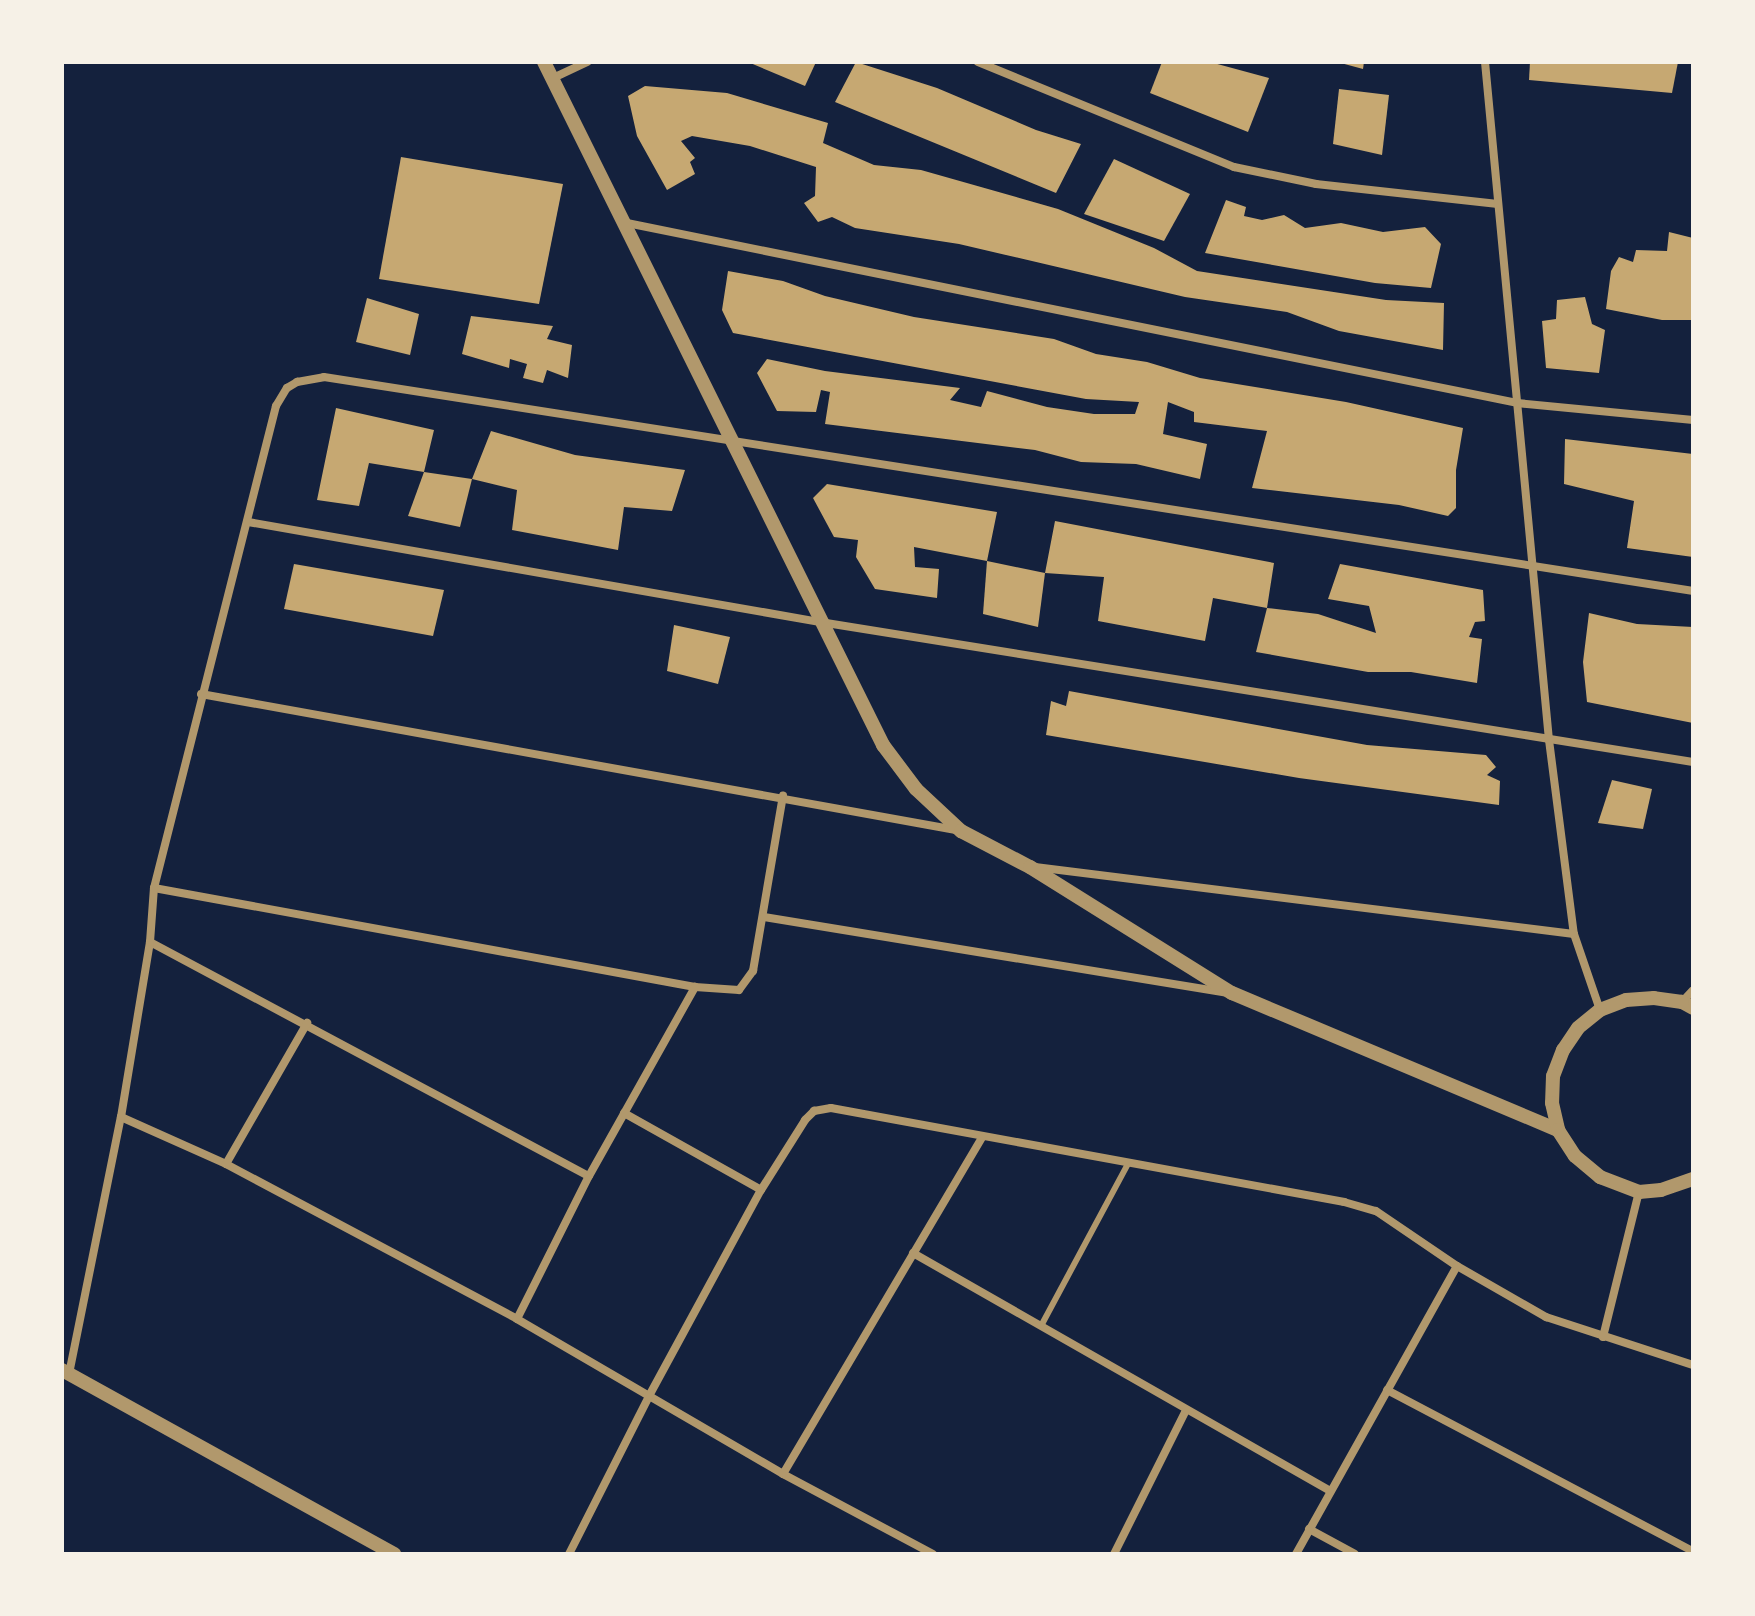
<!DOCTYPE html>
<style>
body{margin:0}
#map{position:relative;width:1755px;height:1616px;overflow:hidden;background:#14213d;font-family:Helvetica,sans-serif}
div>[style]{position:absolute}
.building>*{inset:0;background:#c6a872}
.service>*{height:6px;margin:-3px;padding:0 3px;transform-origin:3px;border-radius:3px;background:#b1986c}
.minor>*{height:8px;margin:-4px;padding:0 4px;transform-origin:4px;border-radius:4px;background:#b1986c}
.tertiary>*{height:14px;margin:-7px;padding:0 7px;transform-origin:7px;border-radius:7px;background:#b1986c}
span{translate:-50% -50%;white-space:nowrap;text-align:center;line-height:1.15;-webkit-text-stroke:6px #f6f1e7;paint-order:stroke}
.frame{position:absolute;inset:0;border:64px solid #f6f1e7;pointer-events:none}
</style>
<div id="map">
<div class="building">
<i style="clip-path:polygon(748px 62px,816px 62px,805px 86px)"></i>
<i style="clip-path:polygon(856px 62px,937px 88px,1036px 130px,1081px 144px,1056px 193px,835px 102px)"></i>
<i style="clip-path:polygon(1162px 62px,1210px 62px,1269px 78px,1248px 132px,1150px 93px)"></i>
<i style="clip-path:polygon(1337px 62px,1364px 62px,1363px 69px)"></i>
<i style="clip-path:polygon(1530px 62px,1678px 62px,1672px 93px,1529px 80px)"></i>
<i style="clip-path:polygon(645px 86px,727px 93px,828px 123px,823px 143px,874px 165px,921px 170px,1058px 209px,1154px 248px,1197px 271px,1386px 300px,1444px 303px,1443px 350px,1339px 331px,1287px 312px,1185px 297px,959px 244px,855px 228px,832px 217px,818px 222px,804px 203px,815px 196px,816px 167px,750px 146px,692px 136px,681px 141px,695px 158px,690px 162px,695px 174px,667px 190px,637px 136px,628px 96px)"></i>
<i style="clip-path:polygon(1339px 89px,1389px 95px,1382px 155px,1333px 144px)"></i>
<i style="clip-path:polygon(401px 157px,563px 184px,539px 304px,379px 279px)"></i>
<i style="clip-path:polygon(1114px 159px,1190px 194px,1164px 241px,1084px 214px)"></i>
<i style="clip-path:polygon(1226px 200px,1246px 207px,1244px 216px,1262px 220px,1284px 215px,1305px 228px,1341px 223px,1383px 232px,1425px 227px,1441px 244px,1431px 288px,1375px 283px,1205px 253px)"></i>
<i style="clip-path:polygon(1669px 232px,1693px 238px,1693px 320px,1662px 320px,1606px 309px,1611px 271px,1619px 257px,1633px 262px,1636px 250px,1667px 251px)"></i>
<i style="clip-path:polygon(728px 271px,783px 281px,825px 296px,914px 317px,1054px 339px,1096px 354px,1147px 362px,1200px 378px,1346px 402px,1463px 428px,1456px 470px,1456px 508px,1448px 516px,1399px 505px,1252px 488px,1267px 431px,1194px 422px,1194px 412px,1168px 402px,1163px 434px,1207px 444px,1200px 479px,1136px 464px,1081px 462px,1035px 450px,825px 424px,830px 392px,821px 390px,816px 412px,777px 411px,757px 373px,767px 359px,825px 371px,960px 388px,950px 400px,981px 407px,987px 391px,1047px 407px,1094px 414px,1135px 414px,1139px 402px,1086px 399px,733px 333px,722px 310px)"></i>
<i style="clip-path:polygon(1585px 297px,1592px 324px,1605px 330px,1599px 373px,1546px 368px,1542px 321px,1556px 319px,1557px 300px)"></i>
<i style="clip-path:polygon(367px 298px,419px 314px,410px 355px,356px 342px)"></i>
<i style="clip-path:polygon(471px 316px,553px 326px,547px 339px,572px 345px,568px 378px,547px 370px,543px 383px,523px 378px,527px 364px,510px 359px,509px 368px,462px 354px)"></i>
<i style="clip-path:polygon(336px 408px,434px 430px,424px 472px,369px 463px,359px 506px,317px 500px)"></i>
<i style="clip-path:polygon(491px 431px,575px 455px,685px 470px,672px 511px,624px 507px,618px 550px,512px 530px,517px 490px,472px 479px)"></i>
<i style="clip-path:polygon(1565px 439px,1693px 454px,1693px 557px,1627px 548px,1634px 501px,1564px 484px)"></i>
<i style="clip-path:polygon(424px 472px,472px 479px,460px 527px,408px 516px)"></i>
<i style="clip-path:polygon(827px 484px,997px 512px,987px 561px,914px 547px,915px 567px,939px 569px,937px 598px,875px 589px,856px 557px,858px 540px,834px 537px,813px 498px)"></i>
<i style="clip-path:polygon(1055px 521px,1274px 563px,1267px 608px,1213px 598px,1205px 641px,1098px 621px,1104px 577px,1045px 573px)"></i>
<i style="clip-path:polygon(987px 561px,1045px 573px,1038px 627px,983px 614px)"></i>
<i style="clip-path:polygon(294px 564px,444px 590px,433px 636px,284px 609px)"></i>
<i style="clip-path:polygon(1340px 564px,1483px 590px,1485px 621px,1475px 622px,1469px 637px,1482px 639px,1477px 683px,1411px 672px,1368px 672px,1256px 652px,1267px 608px,1318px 614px,1376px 633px,1369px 606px,1328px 599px)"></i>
<i style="clip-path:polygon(1589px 613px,1637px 624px,1693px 627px,1693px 723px,1587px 702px,1583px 662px)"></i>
<i style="clip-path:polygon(674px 625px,730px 637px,718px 684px,667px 671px)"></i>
<i style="clip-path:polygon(1069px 691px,1367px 745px,1486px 755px,1496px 767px,1487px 775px,1500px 781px,1499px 805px,1299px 778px,1046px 735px,1051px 701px,1066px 706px)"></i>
<i style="clip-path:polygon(1612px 780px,1652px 789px,1643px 829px,1598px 823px)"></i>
</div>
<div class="service">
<i style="left:1041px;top:1326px;width:184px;rotate:-61.8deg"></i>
</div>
<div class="minor">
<i style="left:978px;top:62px;width:277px;rotate:22.3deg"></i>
<i style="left:1234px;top:167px;width:84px;rotate:11.7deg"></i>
<i style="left:1316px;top:184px;width:183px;rotate:6.3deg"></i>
<i style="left:1485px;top:62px;width:681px;rotate:84.61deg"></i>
<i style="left:1549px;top:740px;width:196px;rotate:82.7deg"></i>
<i style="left:1574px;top:934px;width:80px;rotate:71.1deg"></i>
<i style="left:553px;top:78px;width:38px;rotate:-25deg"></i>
<i style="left:622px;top:222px;width:913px;rotate:11.43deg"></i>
<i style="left:1517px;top:403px;width:177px;rotate:5.5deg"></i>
<i style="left:248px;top:522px;width:581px;rotate:9.92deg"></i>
<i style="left:820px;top:622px;width:884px;rotate:9.11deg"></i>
<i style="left:201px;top:694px;width:767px;rotate:10.21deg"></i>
<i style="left:1035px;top:867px;width:543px;rotate:7.09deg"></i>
<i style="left:154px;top:888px;width:550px;rotate:10.37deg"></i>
<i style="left:695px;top:987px;width:44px;rotate:3.9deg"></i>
<i style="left:739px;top:990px;width:24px;rotate:-54deg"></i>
<i style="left:753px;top:971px;width:178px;rotate:-80.3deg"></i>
<i style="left:764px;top:917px;width:466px;rotate:9.3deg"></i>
<i style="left:150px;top:942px;width:497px;rotate:28.1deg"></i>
<i style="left:1682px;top:1002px;width:16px;rotate:-47deg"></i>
<i style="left:624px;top:1113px;width:157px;rotate:29.3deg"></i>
<i style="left:121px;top:1117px;width:115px;rotate:24.1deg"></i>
<i style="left:226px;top:1164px;width:330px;rotate:28deg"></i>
<i style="left:517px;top:1319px;width:308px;rotate:30.2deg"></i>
<i style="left:783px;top:1474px;width:170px;rotate:28.1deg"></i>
<i style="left:226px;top:1164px;width:163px;rotate:-60.1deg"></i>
<i style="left:913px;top:1253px;width:479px;rotate:29.7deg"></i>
<i style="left:517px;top:1319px;width:160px;rotate:-63.3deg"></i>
<i style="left:589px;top:1176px;width:217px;rotate:-60.7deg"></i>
<i style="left:1603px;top:1337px;width:149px;rotate:-76.1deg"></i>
<i style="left:69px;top:1374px;width:262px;rotate:-78.6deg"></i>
<i style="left:121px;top:1117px;width:177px;rotate:-80.6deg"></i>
<i style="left:150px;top:942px;width:54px;rotate:-85.8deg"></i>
<i style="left:154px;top:888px;width:497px;rotate:-75.8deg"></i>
<i style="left:276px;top:406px;width:21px;rotate:-59deg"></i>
<i style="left:287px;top:388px;width:12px;rotate:-31deg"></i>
<i style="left:297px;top:382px;width:27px;rotate:-10deg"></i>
<i style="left:324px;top:377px;width:1386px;rotate:8.88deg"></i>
<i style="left:1387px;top:1390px;width:341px;rotate:27.8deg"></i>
<i style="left:783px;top:1474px;width:391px;rotate:-59.4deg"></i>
<i style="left:1309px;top:1529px;width:52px;rotate:28.5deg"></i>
<i style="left:569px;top:1554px;width:177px;rotate:-63.1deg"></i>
<i style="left:649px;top:1396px;width:234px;rotate:-61.5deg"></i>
<i style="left:761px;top:1190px;width:83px;rotate:-57.8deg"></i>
<i style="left:805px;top:1120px;width:13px;rotate:-45deg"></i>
<i style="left:814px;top:1111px;width:17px;rotate:-10deg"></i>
<i style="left:831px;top:1108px;width:522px;rotate:10.38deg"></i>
<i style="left:1344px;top:1202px;width:33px;rotate:16deg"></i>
<i style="left:1376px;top:1211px;width:98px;rotate:34.2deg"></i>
<i style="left:1457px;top:1266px;width:103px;rotate:29.8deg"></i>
<i style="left:1546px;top:1317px;width:155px;rotate:18.1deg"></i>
<i style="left:1114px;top:1554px;width:161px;rotate:-63.4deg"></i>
<i style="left:1296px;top:1554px;width:330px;rotate:-60.8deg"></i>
</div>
<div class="tertiary">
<i style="left:544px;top:62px;width:763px;rotate:63.6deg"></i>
<i style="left:883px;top:745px;width:55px;rotate:53.1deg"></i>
<i style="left:916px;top:789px;width:62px;rotate:43deg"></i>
<i style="left:961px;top:831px;width:78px;rotate:27.6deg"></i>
<i style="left:1030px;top:867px;width:238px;rotate:32deg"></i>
<i style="left:1232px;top:993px;width:354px;rotate:22.8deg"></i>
<i style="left:1693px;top:1008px;width:13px;rotate:-151deg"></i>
<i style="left:1682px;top:1002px;width:28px;rotate:-172deg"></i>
<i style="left:1654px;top:998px;width:28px;rotate:176deg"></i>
<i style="left:1626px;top:1000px;width:28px;rotate:159deg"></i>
<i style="left:1600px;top:1010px;width:28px;rotate:141deg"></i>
<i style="left:1578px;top:1028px;width:27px;rotate:124deg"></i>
<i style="left:1563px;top:1050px;width:28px;rotate:111deg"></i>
<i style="left:1553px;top:1076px;width:27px;rotate:92deg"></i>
<i style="left:1552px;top:1103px;width:28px;rotate:77deg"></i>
<i style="left:1558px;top:1130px;width:31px;rotate:57deg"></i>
<i style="left:1575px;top:1156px;width:33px;rotate:40deg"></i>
<i style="left:1600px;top:1177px;width:42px;rotate:21deg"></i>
<i style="left:1639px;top:1192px;width:22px;rotate:-5deg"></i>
<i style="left:1661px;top:1190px;width:34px;rotate:-19deg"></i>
<i style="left:62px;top:1370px;width:380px;rotate:29deg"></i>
</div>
<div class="frame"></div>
</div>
